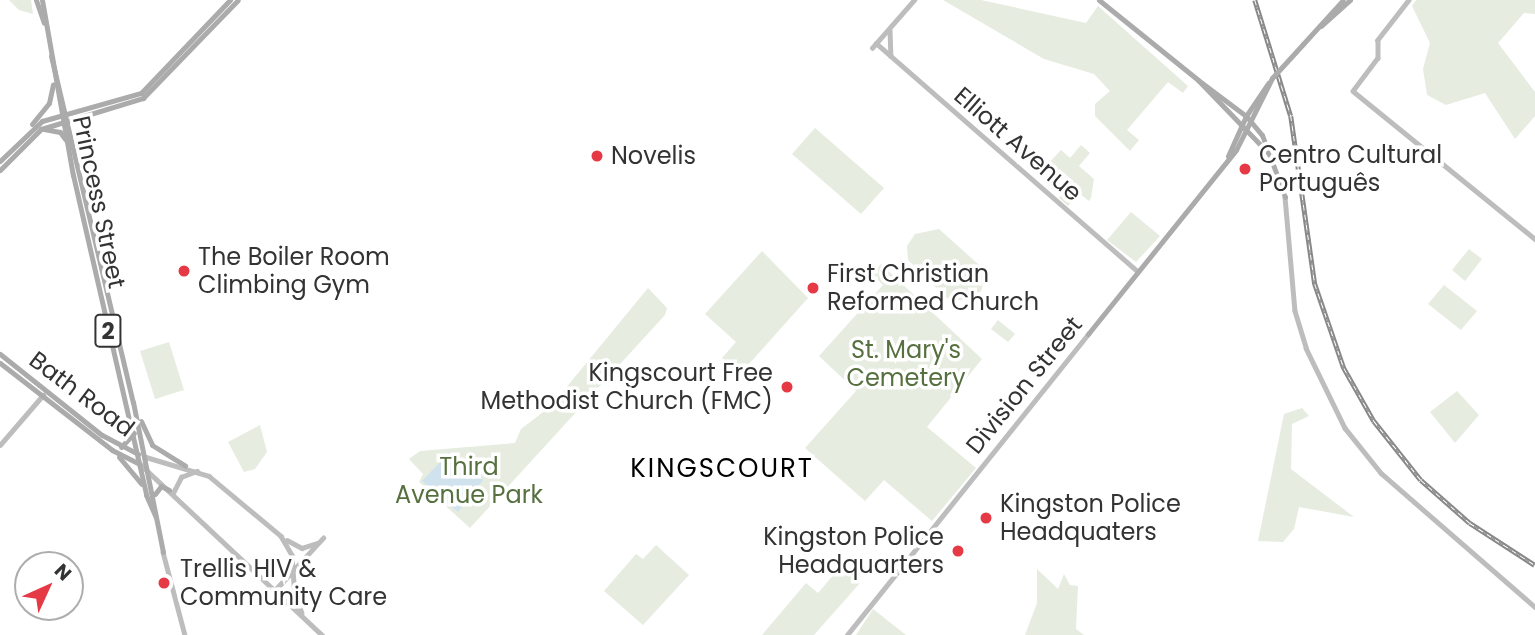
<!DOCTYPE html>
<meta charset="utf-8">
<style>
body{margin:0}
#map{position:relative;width:1535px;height:635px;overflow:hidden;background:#fff;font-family:Poppins,sans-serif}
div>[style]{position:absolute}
.green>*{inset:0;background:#e6ecdf}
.water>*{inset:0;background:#cfe2ee}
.secondary>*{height:4.5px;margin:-2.25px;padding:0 2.25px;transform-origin:2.25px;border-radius:2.25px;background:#bdbdbd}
.primary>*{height:5px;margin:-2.5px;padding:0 2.5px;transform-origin:2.5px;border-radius:2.5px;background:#ababab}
.rail>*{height:4.5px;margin-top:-2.25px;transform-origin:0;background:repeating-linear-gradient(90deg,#fff 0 5px,#888 0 10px);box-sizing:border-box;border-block:2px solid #888}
.primary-bridge>*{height:5px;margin:-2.5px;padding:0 2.5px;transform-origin:2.5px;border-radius:2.5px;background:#ababab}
.dots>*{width:19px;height:19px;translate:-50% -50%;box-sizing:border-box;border:4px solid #fff;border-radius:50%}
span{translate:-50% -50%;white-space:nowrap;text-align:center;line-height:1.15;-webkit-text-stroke:7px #fff;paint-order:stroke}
.shield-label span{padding:2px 5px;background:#fff;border:2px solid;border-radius:5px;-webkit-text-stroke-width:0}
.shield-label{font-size:23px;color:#333;font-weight:700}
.street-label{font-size:24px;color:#333}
.poi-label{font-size:24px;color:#333}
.left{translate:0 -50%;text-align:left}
.right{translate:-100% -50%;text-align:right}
.park-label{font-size:24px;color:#56703f}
.neighbourhood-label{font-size:26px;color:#000;letter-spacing:2px}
.north{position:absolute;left:14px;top:551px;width:70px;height:70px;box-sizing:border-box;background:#fff;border:2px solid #adadad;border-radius:50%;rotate:45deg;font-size:19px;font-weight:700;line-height:28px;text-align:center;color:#333}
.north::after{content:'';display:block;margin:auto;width:24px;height:32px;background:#e63946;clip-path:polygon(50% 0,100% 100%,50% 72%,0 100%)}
</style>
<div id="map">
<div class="green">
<i style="clip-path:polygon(9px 0,31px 0,33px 14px,19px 10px)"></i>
<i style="clip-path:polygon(943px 0,981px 0,1086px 23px,1098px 6px,1188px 86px,1183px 93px,1168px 82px,1127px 130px,1139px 140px,1130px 151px,1095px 116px,1095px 104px,1110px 91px,1094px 74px,1044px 59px)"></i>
<i style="clip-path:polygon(1416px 0,1535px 0,1535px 14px,1524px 13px,1498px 43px,1535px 92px,1535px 116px,1515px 139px,1485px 93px,1446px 105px,1427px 95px,1423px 69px,1430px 43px,1412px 6px)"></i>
<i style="clip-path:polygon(815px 128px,884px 188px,861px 214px,792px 154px)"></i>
<i style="clip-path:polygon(1081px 145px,1090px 153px,1079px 166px,1094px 179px,1091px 198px,1089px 201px,1079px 193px,1068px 206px,1059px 198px,1070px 185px,1047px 165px,1061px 150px,1070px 158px)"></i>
<i style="clip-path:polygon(1131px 212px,1160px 236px,1136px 262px,1107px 240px)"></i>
<i style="clip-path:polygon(939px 229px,987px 272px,981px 291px,968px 301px,947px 298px,908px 260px,907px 246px,915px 234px)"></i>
<i style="clip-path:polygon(1469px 249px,1482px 259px,1465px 281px,1452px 270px)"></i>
<i style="clip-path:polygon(762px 251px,808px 298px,740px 374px,722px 358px,736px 342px,705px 314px)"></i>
<i style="clip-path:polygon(881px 264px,982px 359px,927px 427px,976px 468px,932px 521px,884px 480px,865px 501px,805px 448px,856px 391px,819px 356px,883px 285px,872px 274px)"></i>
<i style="clip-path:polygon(1444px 285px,1477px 311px,1461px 330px,1428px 304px)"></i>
<i style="clip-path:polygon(648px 288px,667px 308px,665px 315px,470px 528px,419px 482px,423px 474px,409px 459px,420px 451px,515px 443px,521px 429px,551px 406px)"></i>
<i style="clip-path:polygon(998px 320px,1015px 334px,1008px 342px,991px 329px)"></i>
<i style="clip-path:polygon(169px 342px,184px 390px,155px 399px,140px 351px)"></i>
<i style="clip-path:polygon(1457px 391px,1479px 415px,1455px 443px,1430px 412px)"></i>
<i style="clip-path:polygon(1302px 408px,1309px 416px,1292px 424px,1291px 469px,1354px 517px,1299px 507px,1294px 529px,1283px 542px,1258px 541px,1284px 414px)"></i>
<i style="clip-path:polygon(260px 425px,267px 452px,255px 469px,244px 472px,228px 442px)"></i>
<i style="clip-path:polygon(656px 545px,689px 575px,643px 625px,604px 591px,636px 554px,643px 559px)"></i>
<i style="clip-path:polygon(842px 565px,860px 583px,814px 635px,762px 635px,806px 583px,818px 593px)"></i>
<i style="clip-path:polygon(1037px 569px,1058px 589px,1064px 574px,1070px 585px,1078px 586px,1076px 629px,1084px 635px,1025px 635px,1037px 603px)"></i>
<i style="clip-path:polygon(873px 609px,906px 635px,856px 635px)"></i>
</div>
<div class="water">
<i style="clip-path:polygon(450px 452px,483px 480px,458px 512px,422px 481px)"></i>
</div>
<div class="secondary">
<i style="left:1409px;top:0;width:51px;rotate:127.8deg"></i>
<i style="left:1378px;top:40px;width:18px;rotate:90deg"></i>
<i style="left:1378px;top:58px;width:41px;rotate:127.1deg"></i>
<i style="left:1353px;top:91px;width:235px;rotate:39.1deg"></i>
<i style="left:890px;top:30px;width:26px;rotate:88deg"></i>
<i style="left:876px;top:43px;width:347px;rotate:41.1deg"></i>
<i style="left:872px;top:48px;width:64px;rotate:-48.8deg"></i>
<i style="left:1285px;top:197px;width:114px;rotate:85deg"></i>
<i style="left:1295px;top:311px;width:39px;rotate:73deg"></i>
<i style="left:1306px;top:348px;width:89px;rotate:64deg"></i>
<i style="left:1345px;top:428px;width:58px;rotate:51.3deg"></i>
<i style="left:1381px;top:473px;width:204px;rotate:41deg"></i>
<i style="left:0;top:445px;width:66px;rotate:-49.3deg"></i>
<i style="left:146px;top:457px;width:66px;rotate:16.8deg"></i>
<i style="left:209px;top:476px;width:94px;rotate:39.8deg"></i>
<i style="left:281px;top:536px;width:22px;rotate:60deg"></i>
<i style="left:292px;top:555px;width:39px;rotate:86deg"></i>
<i style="left:295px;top:594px;width:20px;rotate:70deg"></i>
<i style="left:140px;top:464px;width:250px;rotate:43.2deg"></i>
<i style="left:173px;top:493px;width:18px;rotate:-63deg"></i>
<i style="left:181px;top:477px;width:17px;rotate:-21deg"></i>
<i style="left:287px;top:540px;width:17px;rotate:28deg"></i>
<i style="left:302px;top:548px;width:16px;rotate:-18deg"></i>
<i style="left:163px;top:552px;width:86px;rotate:75.2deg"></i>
<i style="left:276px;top:589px;width:19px;rotate:-47deg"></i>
<i style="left:275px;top:590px;width:71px;rotate:-47.3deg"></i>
<i style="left:847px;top:635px;width:386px;rotate:-51.3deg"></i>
</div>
<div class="primary">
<i style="left:36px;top:0;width:24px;rotate:71deg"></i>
<i style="left:42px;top:0;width:178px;rotate:80deg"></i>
<i style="left:73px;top:175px;width:328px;rotate:77.1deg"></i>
<i style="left:146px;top:495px;width:24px;rotate:66deg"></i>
<i style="left:1099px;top:0;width:127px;rotate:38.9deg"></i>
<i style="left:1198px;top:80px;width:108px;rotate:46.1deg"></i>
<i style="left:1321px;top:26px;width:39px;rotate:-42deg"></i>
<i style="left:1303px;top:44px;width:59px;rotate:-47.7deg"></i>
<i style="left:51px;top:56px;width:356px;rotate:76.7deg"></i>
<i style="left:133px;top:402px;width:153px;rotate:78.7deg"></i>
<i style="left:1198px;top:80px;width:60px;rotate:36.9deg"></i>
<i style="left:1246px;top:116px;width:25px;rotate:50deg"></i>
<i style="left:1262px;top:135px;width:66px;rotate:69.6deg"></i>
<i style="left:32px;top:124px;width:27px;rotate:-51deg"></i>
<i style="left:49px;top:103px;width:19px;rotate:-78deg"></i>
<i style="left:44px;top:129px;width:16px;rotate:11deg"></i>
<i style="left:60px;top:132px;width:9px;rotate:54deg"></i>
<i style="left:1228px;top:156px;width:44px;rotate:-65.8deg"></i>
<i style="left:1246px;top:116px;width:40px;rotate:-56deg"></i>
<i style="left:0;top:161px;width:58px;rotate:-43.6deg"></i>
<i style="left:42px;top:121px;width:103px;rotate:-15.8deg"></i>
<i style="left:141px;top:93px;width:129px;rotate:-46.3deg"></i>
<i style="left:0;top:170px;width:58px;rotate:-45deg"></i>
<i style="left:41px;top:129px;width:107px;rotate:-16.9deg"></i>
<i style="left:143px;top:98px;width:136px;rotate:-45.9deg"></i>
<i style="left:1088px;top:334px;width:236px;rotate:-51.2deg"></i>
<i style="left:1236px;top:150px;width:80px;rotate:-63.4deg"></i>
<i style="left:0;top:354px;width:130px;rotate:38.5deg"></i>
<i style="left:102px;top:435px;width:41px;rotate:27.8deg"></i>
<i style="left:0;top:363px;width:142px;rotate:37.8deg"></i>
<i style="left:112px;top:450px;width:31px;rotate:27deg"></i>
<i style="left:141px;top:421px;width:26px;rotate:65deg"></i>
<i style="left:152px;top:445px;width:39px;rotate:32deg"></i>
<i style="left:121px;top:447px;width:19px;rotate:-47deg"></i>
<i style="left:119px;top:457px;width:35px;rotate:50deg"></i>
<i style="left:155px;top:494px;width:10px;rotate:-53deg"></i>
<i style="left:161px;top:486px;width:9px;rotate:27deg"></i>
</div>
<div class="rail">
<i style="left:1255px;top:0;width:121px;rotate:72.8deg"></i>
<i style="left:1291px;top:116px;width:170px;rotate:81.9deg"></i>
<i style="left:1315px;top:284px;width:89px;rotate:71deg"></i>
<i style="left:1344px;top:368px;width:61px;rotate:60.5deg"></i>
<i style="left:1374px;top:421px;width:75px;rotate:51.5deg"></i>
<i style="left:1421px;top:480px;width:65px;rotate:41.3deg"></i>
<i style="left:1470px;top:523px;width:77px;rotate:32.9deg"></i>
</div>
<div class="primary-bridge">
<i style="left:1272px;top:78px;width:46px;rotate:-47.6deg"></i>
</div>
<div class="dots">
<i style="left:597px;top:156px;background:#e63946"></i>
<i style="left:1245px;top:169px;background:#e63946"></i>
<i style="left:184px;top:271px;background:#e63946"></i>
<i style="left:813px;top:288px;background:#e63946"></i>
<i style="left:787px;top:387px;background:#e63946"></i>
<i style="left:986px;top:518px;background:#e63946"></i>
<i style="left:958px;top:551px;background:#e63946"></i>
<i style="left:164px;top:583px;background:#e63946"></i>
</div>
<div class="shield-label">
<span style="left:108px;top:331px">2</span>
</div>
<div class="street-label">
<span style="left:1018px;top:144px;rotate:41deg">Elliott Avenue</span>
<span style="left:99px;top:202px;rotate:78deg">Princess Street</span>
<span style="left:1024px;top:385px;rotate:-51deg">Division Street</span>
<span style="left:82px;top:394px;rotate:37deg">Bath Road</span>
</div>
<div class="poi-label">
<span class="left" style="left:1259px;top:169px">Centro Cultural<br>Português</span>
<span class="left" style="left:611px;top:156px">Novelis</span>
<span class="left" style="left:198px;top:271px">The Boiler Room<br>Climbing Gym</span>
<span class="left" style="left:827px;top:288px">First Christian<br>Reformed Church</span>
<span class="right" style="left:773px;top:387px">Kingscourt Free<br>Methodist Church (FMC)</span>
<span class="left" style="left:1000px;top:518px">Kingston Police<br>Headquaters</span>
<span class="right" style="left:944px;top:551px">Kingston Police<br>Headquarters</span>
<span class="left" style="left:180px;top:583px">Trellis HIV &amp;<br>Community Care</span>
</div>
<div class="park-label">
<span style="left:906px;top:364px">St. Mary's<br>Cemetery</span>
<span style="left:469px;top:481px">Third<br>Avenue Park</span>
</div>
<div class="neighbourhood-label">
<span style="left:722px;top:469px">KINGSCOURT</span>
</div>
<div class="north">N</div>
</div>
